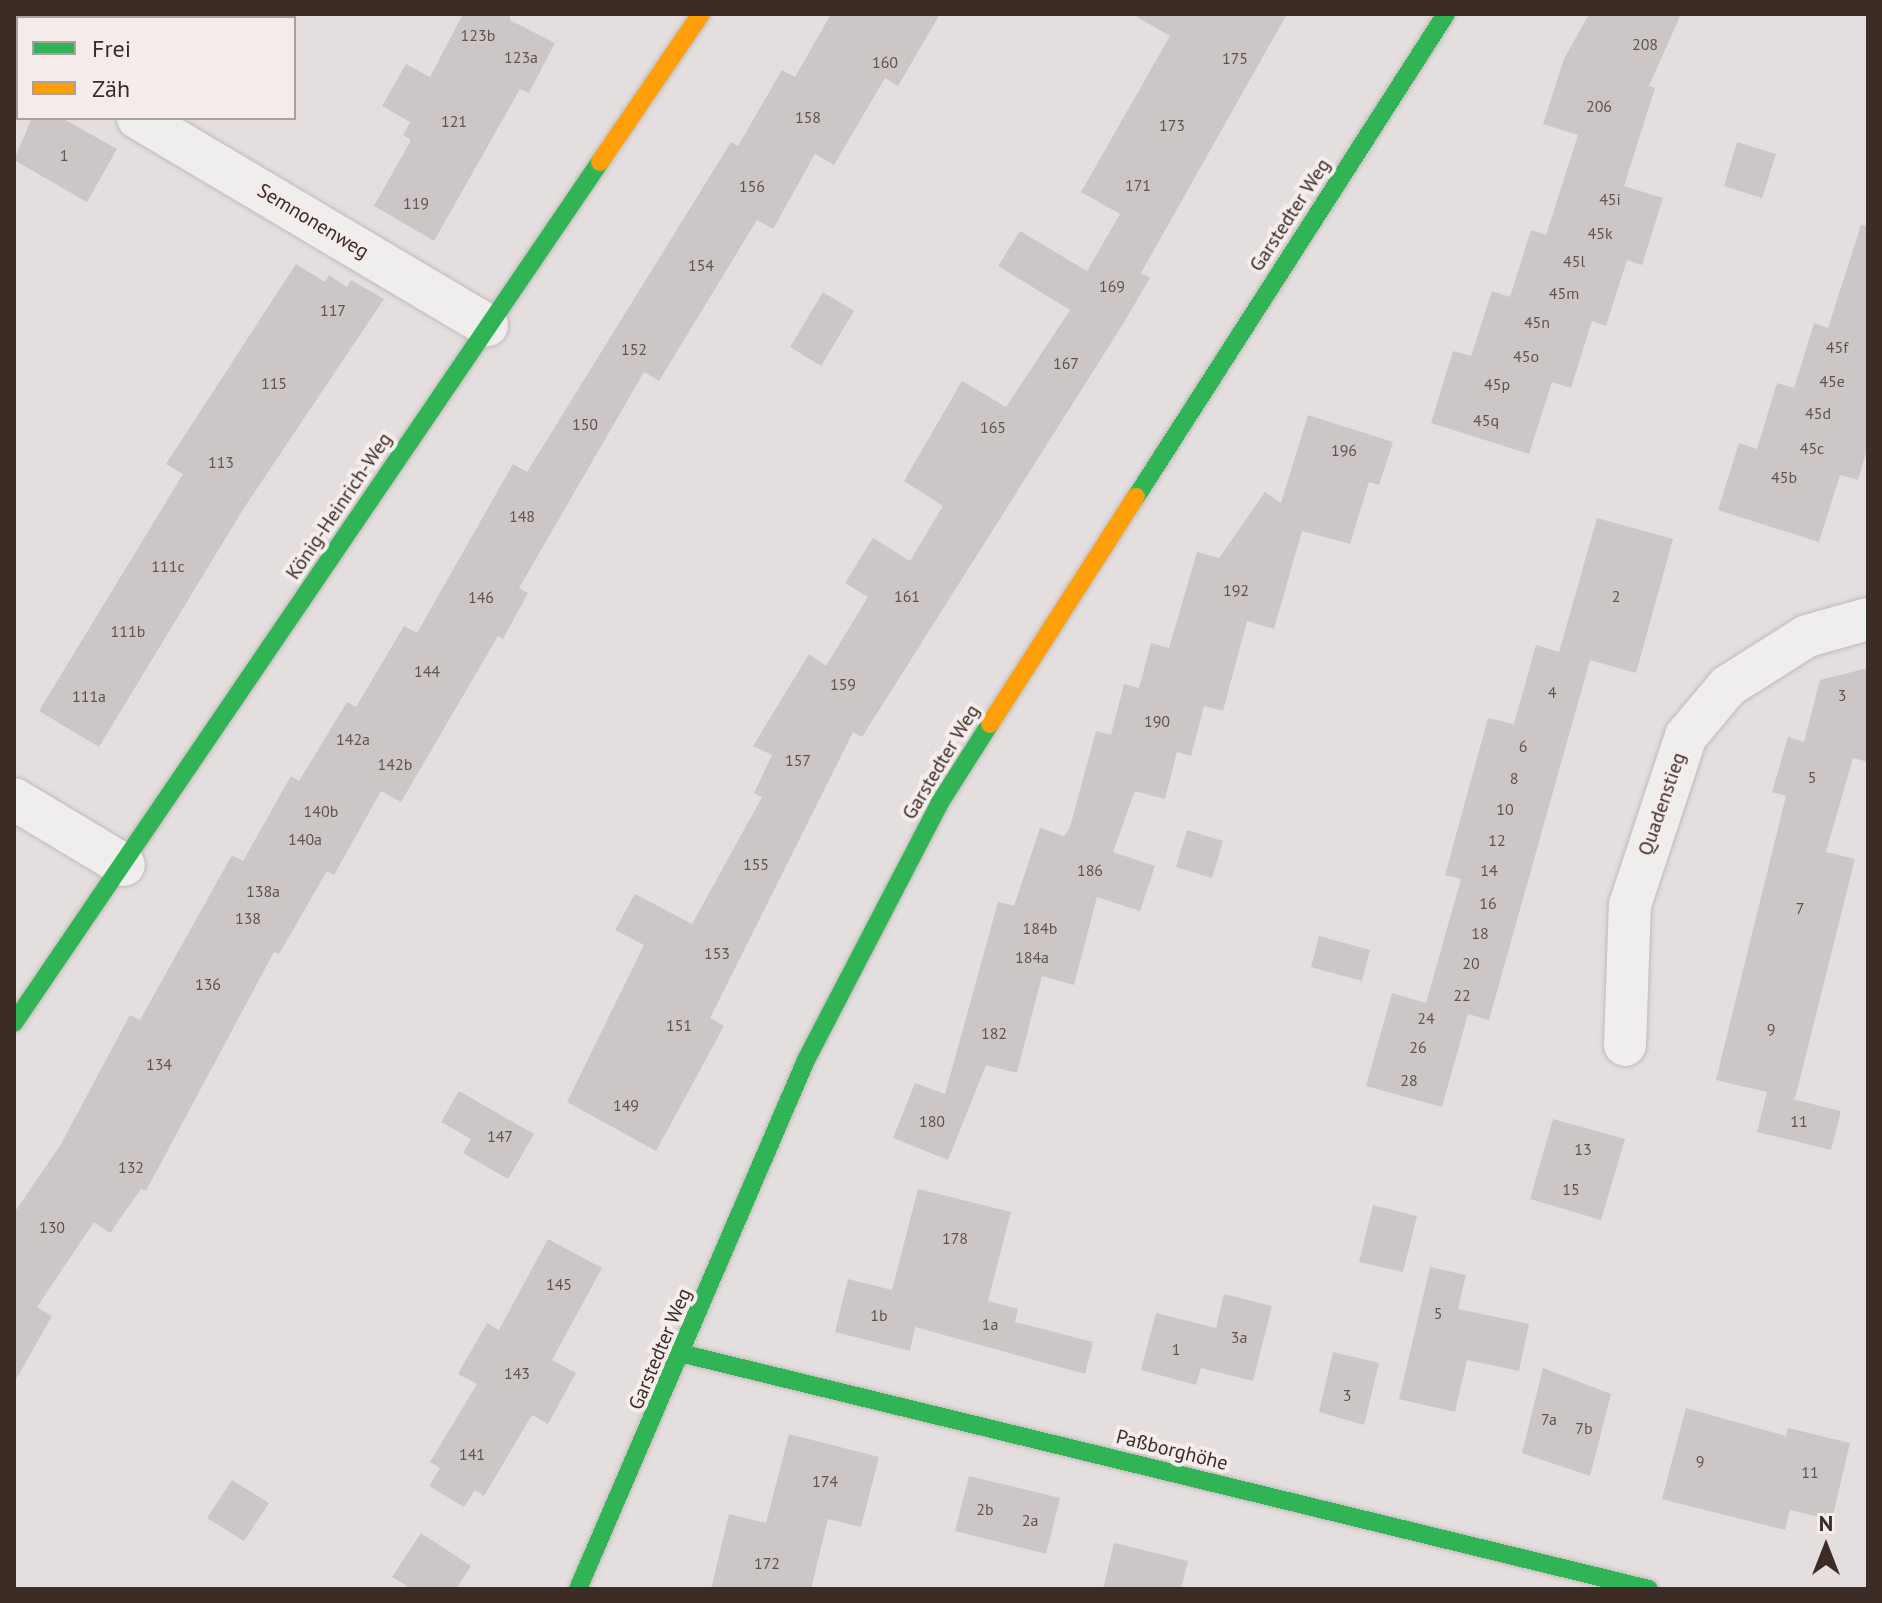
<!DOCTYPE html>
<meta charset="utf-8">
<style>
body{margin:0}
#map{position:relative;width:1882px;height:1603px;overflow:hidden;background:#e4dfde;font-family:"PT Sans",sans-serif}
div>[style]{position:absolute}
.building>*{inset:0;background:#ccc7c6}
.roads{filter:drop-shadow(0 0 2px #c0bbba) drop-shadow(0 0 2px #c0bbba)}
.street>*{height:42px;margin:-21px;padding:0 21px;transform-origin:21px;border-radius:21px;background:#f0eeed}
.fast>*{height:18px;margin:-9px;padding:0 9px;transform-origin:9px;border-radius:9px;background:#30b455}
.slow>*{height:18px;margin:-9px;padding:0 9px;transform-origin:9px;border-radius:9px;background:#ff9f0a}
span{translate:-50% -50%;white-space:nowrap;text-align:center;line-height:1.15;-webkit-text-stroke:8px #f4edeb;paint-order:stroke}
.number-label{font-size:16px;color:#61544f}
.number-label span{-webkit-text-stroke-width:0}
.street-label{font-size:20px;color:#3c2c26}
.frame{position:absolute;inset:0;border:16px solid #3c2c26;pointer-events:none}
.legend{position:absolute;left:16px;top:16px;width:280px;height:104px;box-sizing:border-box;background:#f4edeb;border:2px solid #aaa09c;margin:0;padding:10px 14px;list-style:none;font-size:24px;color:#3c2c26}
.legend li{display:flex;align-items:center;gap:16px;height:40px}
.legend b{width:40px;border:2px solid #aaa09c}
.north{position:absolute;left:1786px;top:1507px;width:80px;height:80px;-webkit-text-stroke:6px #f4edeb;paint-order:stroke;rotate:0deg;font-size:22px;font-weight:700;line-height:32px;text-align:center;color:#3c2c26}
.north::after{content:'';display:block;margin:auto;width:28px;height:36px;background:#3c2c26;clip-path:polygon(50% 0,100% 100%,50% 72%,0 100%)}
</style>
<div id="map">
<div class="building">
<i style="clip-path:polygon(463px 14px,510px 14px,510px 20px,555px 43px,529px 93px,520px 89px,434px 241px,374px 206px,411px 140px,403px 135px,410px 122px,382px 106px,406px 64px,430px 77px)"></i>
<i style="clip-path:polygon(831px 14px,940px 14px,898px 86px,885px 78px,834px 165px,815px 154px,773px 229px,757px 220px,659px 381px,644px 372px,519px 588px,528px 593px,503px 639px,498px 636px,401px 802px,381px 791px,334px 875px,327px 871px,279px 954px,274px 952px,146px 1191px,141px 1189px,110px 1233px,94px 1222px,37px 1307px,52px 1316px,14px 1383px,14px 1213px,61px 1144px,130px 1015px,140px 1020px,232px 855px,243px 861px,291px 776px,299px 781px,347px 702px,356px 707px,404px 626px,417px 633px,513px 464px,527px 472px,731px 142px,738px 146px,782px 70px,795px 77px)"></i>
<i style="clip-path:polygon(1132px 14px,1287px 14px,1141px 273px,1150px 278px,1123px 324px,862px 737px,853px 732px,710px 1018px,724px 1026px,656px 1151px,567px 1102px,644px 945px,615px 930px,635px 894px,692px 924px,762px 797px,754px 793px,772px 755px,753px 746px,809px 654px,826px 666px,868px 597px,845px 583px,873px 538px,910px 561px,943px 506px,904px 481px,962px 381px,1006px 407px,1070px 310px,998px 266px,1020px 231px,1087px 271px,1120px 214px,1081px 192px,1170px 36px)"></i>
<i style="clip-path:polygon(1589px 14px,1681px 14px,1649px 86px,1655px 88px,1624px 186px,1663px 198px,1642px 265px,1627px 260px,1606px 326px,1592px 321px,1571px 388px,1552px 382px,1529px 454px,1431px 423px,1453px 351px,1471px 356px,1492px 291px,1510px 297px,1531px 230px,1546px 235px,1578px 135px,1543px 124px,1564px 59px)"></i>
<i style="clip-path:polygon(32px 118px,62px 118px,117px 149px,87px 202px,14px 160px)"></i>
<i style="clip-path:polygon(1737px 142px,1776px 154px,1762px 198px,1724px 186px)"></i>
<i style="clip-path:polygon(1861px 225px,1868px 226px,1868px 446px,1858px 480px,1840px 475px,1819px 542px,1718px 510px,1739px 443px,1757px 449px,1777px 383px,1794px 388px,1814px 323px,1828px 328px)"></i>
<i style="clip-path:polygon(296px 264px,325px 282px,329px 275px,347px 287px,351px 280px,384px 299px,242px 511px,99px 747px,39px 711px,183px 474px,166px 464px)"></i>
<i style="clip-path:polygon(823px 292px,854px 311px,821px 366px,790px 347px)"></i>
<i style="clip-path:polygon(1308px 415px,1393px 442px,1379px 485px,1369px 482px,1350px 544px,1302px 531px,1274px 629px,1247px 621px,1223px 711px,1204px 706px,1191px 756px,1177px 752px,1165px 799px,1135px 791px,1113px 852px,1155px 866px,1140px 911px,1097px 897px,1074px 985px,1042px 976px,1017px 1073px,986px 1065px,948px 1160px,893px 1138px,915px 1083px,945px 1094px,998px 902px,1014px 906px,1040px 828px,1064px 836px,1070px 827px,1096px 731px,1111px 735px,1124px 684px,1139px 688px,1151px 643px,1169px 648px,1197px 552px,1219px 558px,1265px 492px,1281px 503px)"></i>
<i style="clip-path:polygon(1597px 518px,1673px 539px,1636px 673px,1590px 660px,1489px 1020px,1468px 1014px,1442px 1107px,1366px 1086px,1392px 993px,1426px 1003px,1461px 879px,1445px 875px,1488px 718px,1514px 724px,1536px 645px,1559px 652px)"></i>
<i style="clip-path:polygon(1868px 668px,1868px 762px,1853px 758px,1826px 852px,1855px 859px,1795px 1099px,1788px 1098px,1841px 1111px,1831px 1150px,1757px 1132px,1767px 1092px,1716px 1080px,1786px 796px,1772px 792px,1788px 737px,1804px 742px,1820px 680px)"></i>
<i style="clip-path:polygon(1187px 830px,1223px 841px,1212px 878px,1176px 867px)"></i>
<i style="clip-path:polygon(1319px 936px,1370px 950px,1362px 981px,1311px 967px)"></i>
<i style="clip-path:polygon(459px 1091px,534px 1134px,508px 1179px,463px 1153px,471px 1139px,441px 1122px)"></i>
<i style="clip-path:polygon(1553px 1119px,1625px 1139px,1601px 1220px,1530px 1199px)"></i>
<i style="clip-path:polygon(918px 1189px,1011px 1212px,988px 1301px,1018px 1309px,1015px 1322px,1093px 1342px,1085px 1374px,915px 1327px,910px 1351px,835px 1332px,848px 1279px,892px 1290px)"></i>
<i style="clip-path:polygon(1373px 1205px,1417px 1216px,1403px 1272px,1359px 1262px)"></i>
<i style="clip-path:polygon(548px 1239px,602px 1268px,552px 1360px,576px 1373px,548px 1424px,532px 1415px,484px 1496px,475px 1490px,464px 1507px,429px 1486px,440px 1468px,430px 1462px,477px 1384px,458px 1374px,487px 1323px,499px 1330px)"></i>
<i style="clip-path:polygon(1430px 1267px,1466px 1275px,1458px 1309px,1529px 1324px,1519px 1371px,1467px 1360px,1455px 1412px,1399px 1399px)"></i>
<i style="clip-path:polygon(1224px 1294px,1272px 1306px,1253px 1381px,1201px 1368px,1196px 1385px,1141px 1370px,1156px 1313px,1216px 1328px)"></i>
<i style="clip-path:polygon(1333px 1352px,1379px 1363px,1364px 1425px,1319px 1412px)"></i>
<i style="clip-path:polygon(1543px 1368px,1611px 1394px,1590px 1476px,1522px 1453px)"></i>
<i style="clip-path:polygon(1686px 1408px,1786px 1436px,1788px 1428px,1850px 1443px,1832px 1520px,1790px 1510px,1785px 1530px,1662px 1499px)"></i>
<i style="clip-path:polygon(789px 1434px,879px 1457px,861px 1527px,828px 1519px,811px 1589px,711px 1589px,729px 1514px,766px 1523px)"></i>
<i style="clip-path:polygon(969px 1476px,1060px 1498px,1046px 1554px,955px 1531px)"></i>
<i style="clip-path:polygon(232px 1480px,269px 1503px,244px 1541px,207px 1518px)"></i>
<i style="clip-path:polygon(421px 1533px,471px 1566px,456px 1589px,412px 1589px,392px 1577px)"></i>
<i style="clip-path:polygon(1114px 1543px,1188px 1561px,1181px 1589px,1103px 1589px)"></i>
</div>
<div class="roads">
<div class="street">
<i style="left:14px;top:44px;width:5px;rotate:37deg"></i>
<i style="left:138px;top:118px;width:406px;rotate:30.7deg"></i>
<i style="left:14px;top:799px;width:128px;rotate:31deg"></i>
<i style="left:1625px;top:1045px;width:140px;rotate:-88deg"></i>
<i style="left:1630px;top:905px;width:178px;rotate:-71.7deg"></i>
<i style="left:1686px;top:736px;width:65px;rotate:-50deg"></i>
<i style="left:1728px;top:686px;width:93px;rotate:-32.3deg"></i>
<i style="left:1807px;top:636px;width:63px;rotate:-15.6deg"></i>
</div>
<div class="fast">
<i style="left:1136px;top:497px;width:574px;rotate:-57.31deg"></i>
<i style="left:14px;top:1023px;width:1041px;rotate:-55.76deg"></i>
<i style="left:684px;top:1354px;width:993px;rotate:13.69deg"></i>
<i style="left:578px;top:1589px;width:576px;rotate:-66.68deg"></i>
<i style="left:806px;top:1060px;width:288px;rotate:-62.5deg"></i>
<i style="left:939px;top:804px;width:95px;rotate:-57.5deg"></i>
</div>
<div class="slow">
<i style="left:600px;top:162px;width:179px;rotate:-55.7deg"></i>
<i style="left:990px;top:724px;width:270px;rotate:-57.3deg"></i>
</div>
</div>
<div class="number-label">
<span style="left:478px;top:35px">123b</span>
<span style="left:1645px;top:44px">208</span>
<span style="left:521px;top:57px">123a</span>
<span style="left:1235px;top:58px">175</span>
<span style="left:885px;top:62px">160</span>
<span style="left:1599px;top:106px">206</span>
<span style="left:808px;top:117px">158</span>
<span style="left:454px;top:121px">121</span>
<span style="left:1172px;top:125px">173</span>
<span style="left:64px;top:155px">1</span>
<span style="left:1138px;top:185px">171</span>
<span style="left:752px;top:186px">156</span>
<span style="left:1610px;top:199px">45i</span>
<span style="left:416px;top:203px">119</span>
<span style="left:1600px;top:233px">45k</span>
<span style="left:1574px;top:261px">45l</span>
<span style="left:701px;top:265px">154</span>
<span style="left:1112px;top:286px">169</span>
<span style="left:1564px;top:293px">45m</span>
<span style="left:333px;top:310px">117</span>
<span style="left:1537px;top:322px">45n</span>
<span style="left:1837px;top:347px">45f</span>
<span style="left:634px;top:349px">152</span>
<span style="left:1526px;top:356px">45o</span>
<span style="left:1066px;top:363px">167</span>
<span style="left:1832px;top:381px">45e</span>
<span style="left:274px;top:383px">115</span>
<span style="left:1497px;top:384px">45p</span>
<span style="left:1818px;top:413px">45d</span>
<span style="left:1486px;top:420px">45q</span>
<span style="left:585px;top:424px">150</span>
<span style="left:993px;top:427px">165</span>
<span style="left:1812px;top:448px">45c</span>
<span style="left:1344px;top:450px">196</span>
<span style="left:221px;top:462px">113</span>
<span style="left:1784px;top:477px">45b</span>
<span style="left:522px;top:516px">148</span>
<span style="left:168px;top:566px">111c</span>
<span style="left:1236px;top:590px">192</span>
<span style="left:907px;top:596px">161</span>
<span style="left:1616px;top:596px">2</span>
<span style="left:481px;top:597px">146</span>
<span style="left:128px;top:631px">111b</span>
<span style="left:427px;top:671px">144</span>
<span style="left:843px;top:684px">159</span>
<span style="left:1552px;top:692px">4</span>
<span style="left:1842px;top:695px">3</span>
<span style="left:89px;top:696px">111a</span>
<span style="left:1157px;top:721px">190</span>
<span style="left:353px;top:739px">142a</span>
<span style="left:1523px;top:746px">6</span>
<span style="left:798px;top:760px">157</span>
<span style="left:395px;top:764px">142b</span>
<span style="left:1812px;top:777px">5</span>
<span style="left:1514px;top:778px">8</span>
<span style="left:1505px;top:809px">10</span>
<span style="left:321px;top:811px">140b</span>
<span style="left:305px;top:839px">140a</span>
<span style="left:1497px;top:840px">12</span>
<span style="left:756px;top:864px">155</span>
<span style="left:1090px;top:870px">186</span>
<span style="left:1489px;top:870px">14</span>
<span style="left:263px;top:891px">138a</span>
<span style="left:1488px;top:903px">16</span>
<span style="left:1800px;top:908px">7</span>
<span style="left:248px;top:918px">138</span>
<span style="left:1040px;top:928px">184b</span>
<span style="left:1480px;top:933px">18</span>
<span style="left:717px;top:953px">153</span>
<span style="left:1032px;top:957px">184a</span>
<span style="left:1471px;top:963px">20</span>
<span style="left:208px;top:984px">136</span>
<span style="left:1462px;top:995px">22</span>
<span style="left:1426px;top:1018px">24</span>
<span style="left:679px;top:1025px">151</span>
<span style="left:1771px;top:1029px">9</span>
<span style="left:994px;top:1033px">182</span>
<span style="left:1418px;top:1047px">26</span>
<span style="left:159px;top:1064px">134</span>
<span style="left:1409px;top:1080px">28</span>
<span style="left:626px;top:1105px">149</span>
<span style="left:932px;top:1121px">180</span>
<span style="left:1799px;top:1121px">11</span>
<span style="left:500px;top:1136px">147</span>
<span style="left:1583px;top:1149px">13</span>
<span style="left:131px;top:1167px">132</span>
<span style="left:1571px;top:1189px">15</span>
<span style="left:52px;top:1227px">130</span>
<span style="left:955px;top:1238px">178</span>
<span style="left:559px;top:1284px">145</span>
<span style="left:1438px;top:1313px">5</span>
<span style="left:879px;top:1315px">1b</span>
<span style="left:990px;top:1324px">1a</span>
<span style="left:1239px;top:1337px">3a</span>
<span style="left:1176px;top:1349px">1</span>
<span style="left:517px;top:1373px">143</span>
<span style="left:1347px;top:1395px">3</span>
<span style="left:1549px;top:1419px">7a</span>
<span style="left:1584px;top:1428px">7b</span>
<span style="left:472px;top:1454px">141</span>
<span style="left:1700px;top:1461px">9</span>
<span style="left:1810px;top:1472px">11</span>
<span style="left:825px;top:1481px">174</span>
<span style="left:985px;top:1509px">2b</span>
<span style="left:1030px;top:1520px">2a</span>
<span style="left:767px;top:1563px">172</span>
</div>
<div class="street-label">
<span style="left:1290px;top:215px;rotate:-57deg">Garstedter Weg</span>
<span style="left:313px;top:221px;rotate:31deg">Semnonenweg</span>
<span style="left:339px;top:506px;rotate:-56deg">König-Heinrich-Weg</span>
<span style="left:941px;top:762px;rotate:-59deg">Garstedter Weg</span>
<span style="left:1662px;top:804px;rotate:-71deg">Quadenstieg</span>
<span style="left:660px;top:1349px;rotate:-67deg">Garstedter Weg</span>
<span style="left:1172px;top:1450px;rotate:14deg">Paßborghöhe</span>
</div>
<div class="frame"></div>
<ul class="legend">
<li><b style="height:10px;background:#30b455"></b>Frei</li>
<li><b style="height:10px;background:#ff9f0a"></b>Zäh</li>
</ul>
<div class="north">N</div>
</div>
